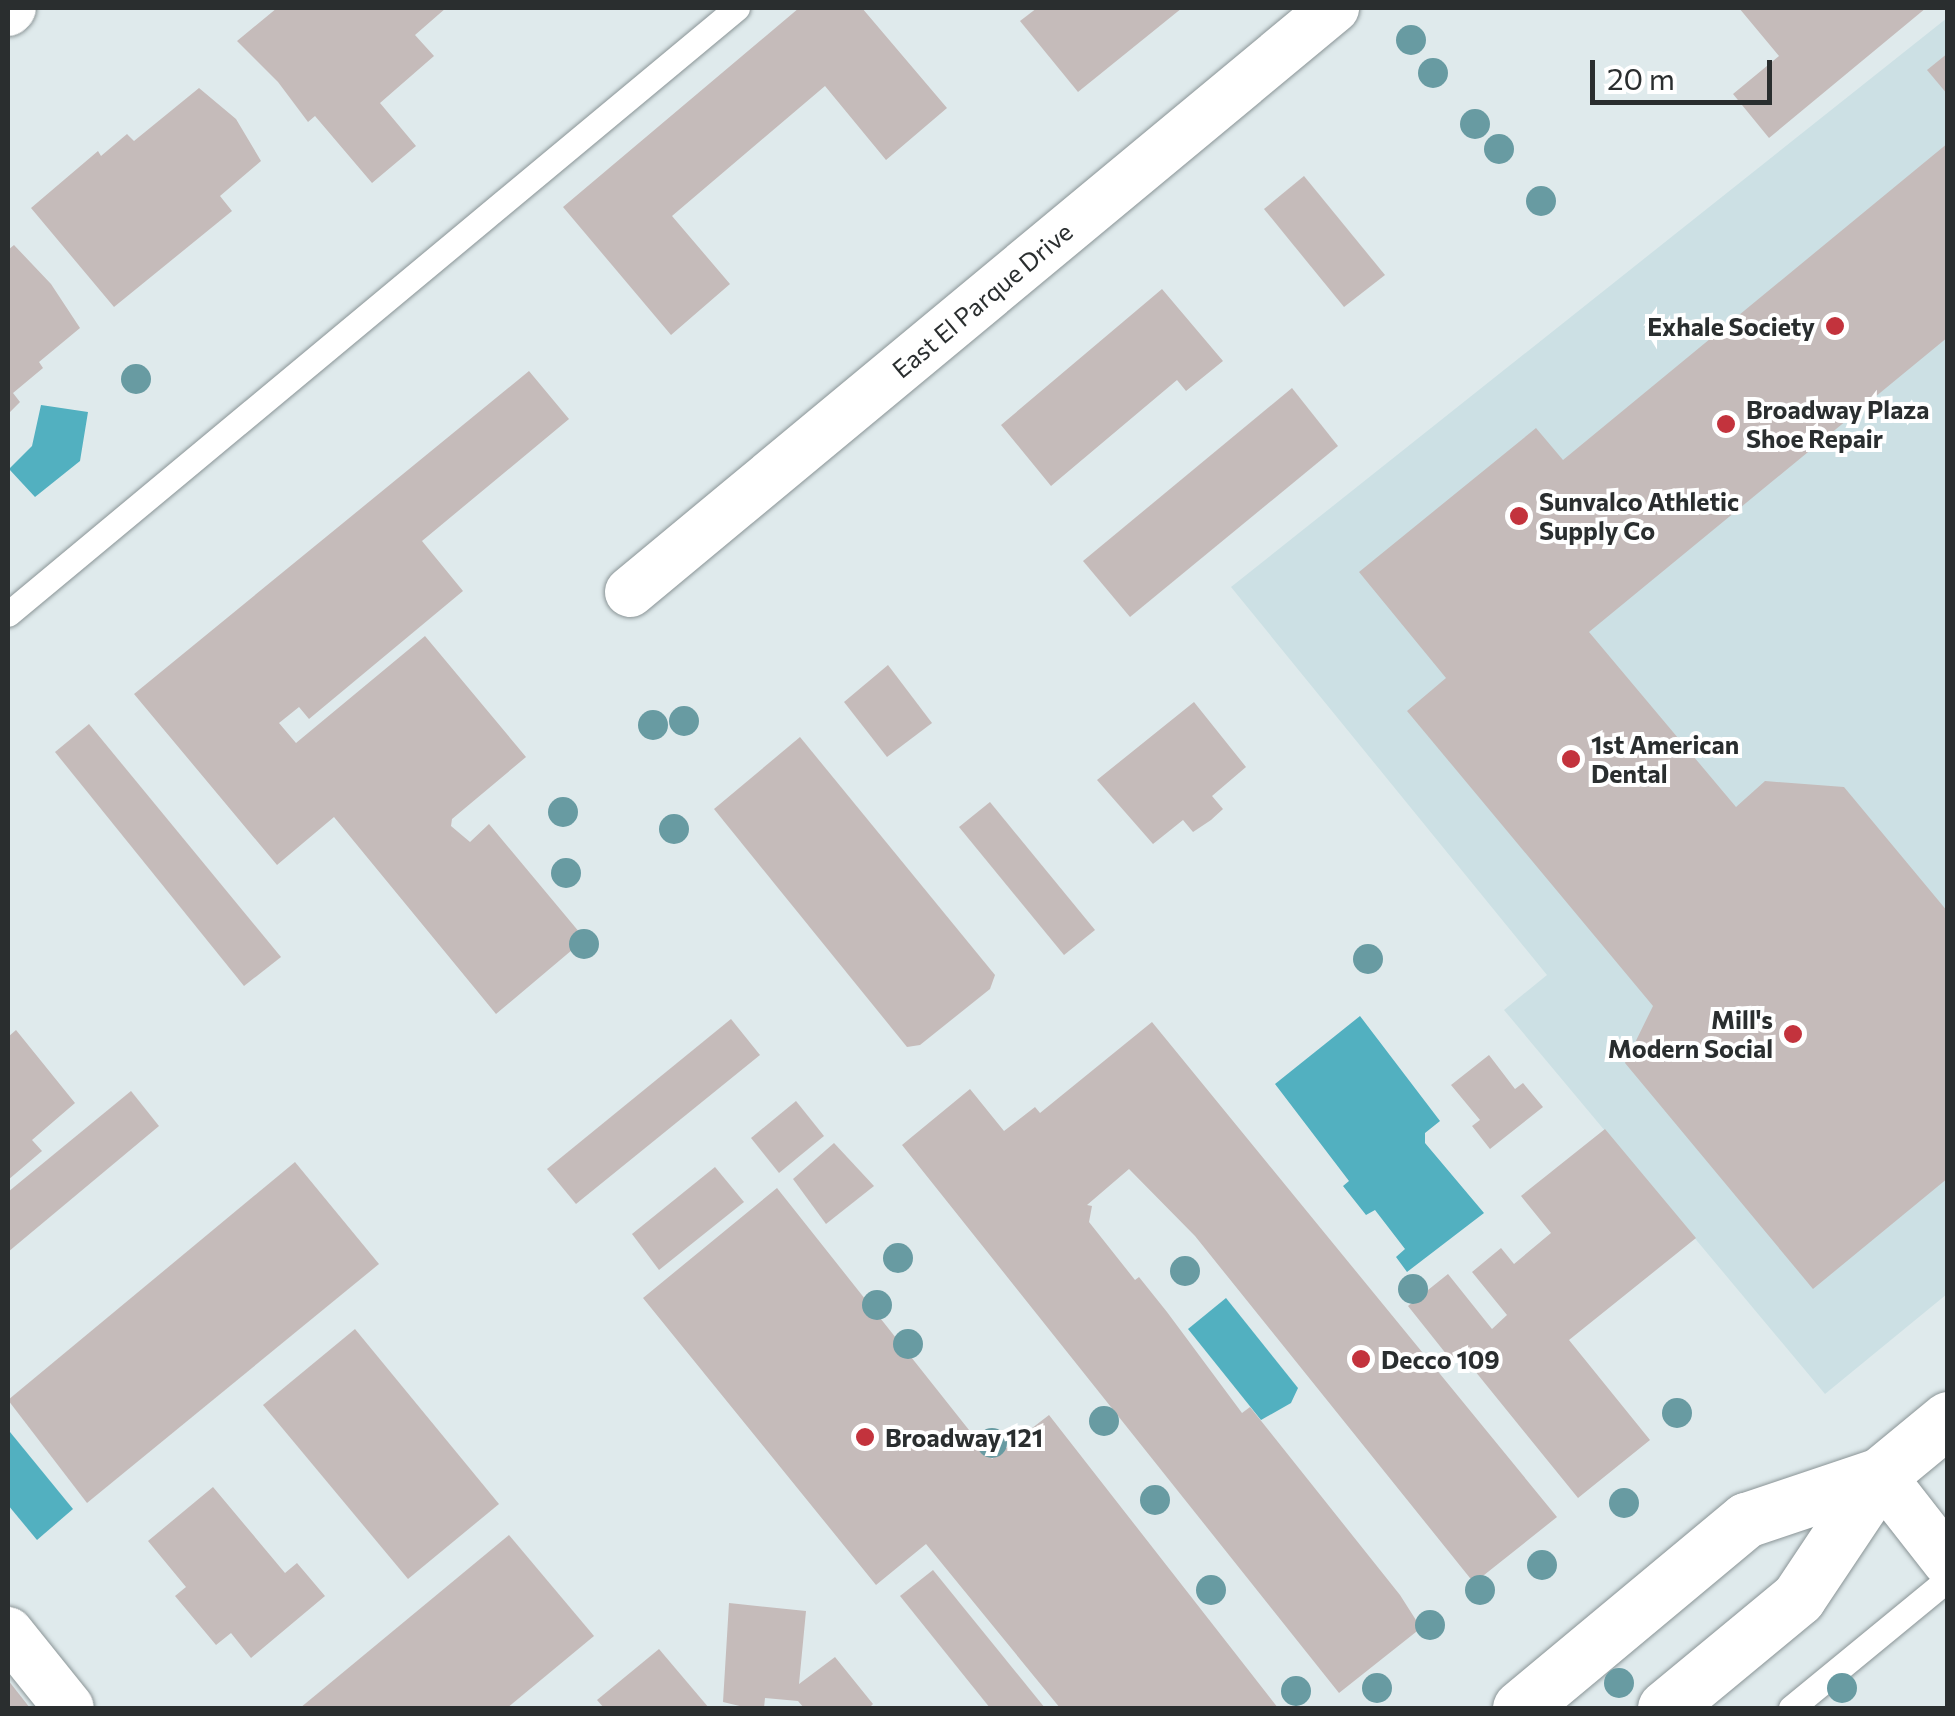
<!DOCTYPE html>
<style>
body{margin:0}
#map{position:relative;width:1955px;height:1716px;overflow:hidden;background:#dfeaec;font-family:Commissioner,sans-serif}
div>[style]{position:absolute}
.built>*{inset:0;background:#cce0e4}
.water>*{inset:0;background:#52b0c0}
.building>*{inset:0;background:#c5bbba}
.roads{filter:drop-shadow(0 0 2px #8a9496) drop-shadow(0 0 2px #8a9496)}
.lane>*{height:25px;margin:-12.5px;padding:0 12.5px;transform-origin:12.5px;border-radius:12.5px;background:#fff}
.street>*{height:50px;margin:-25px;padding:0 25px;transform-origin:25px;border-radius:25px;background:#fff}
.secondary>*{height:55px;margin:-27.5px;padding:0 27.5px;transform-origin:27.5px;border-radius:27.5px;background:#fff}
.trees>*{width:30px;height:30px;margin:-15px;border-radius:50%;background:#689ba2}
.dots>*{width:28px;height:28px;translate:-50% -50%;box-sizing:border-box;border:5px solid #fff;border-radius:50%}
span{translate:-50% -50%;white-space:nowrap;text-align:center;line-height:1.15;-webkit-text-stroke:8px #fff;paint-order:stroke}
.street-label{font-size:25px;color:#2a2e2f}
.poi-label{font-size:25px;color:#2a2e2f;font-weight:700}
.right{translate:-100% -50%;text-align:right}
.left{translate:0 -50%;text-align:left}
.frame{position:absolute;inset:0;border:10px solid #2a2e2f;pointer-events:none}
.scale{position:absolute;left:1590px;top:60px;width:182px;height:45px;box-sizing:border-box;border:5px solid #2a2e2f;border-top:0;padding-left:12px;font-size:30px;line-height:35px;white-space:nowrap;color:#2a2e2f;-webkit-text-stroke:8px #fff;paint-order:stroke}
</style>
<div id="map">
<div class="built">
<i style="clip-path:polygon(1947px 18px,1947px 1294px,1825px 1394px,1504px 1010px,1547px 975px,1231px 587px)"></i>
</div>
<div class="water">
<i style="clip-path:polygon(41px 405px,88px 412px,80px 461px,35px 497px,9px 469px,32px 446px)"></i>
<i style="clip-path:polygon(1360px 1016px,1440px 1121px,1425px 1133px,1425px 1143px,1484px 1213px,1407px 1272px,1396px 1257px,1405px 1249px,1375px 1210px,1366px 1215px,1343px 1186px,1349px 1181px,1275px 1084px)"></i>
<i style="clip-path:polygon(1226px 1298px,1298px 1388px,1291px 1403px,1261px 1420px,1188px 1329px)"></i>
<i style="clip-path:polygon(10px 1432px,73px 1509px,37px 1540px,8px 1505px)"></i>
</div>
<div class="building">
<i style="clip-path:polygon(277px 8px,446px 8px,415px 35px,434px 56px,380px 103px,416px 146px,372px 183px,315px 116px,308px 122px,278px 82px,237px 41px)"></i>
<i style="clip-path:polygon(799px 8px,862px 8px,947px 108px,886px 160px,825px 86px,672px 216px,730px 284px,671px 335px,563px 207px)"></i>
<i style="clip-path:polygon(1037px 8px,1182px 8px,1078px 92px,1020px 21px)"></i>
<i style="clip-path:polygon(1739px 8px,1926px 8px,1769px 138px,1733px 94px,1779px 56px)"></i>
<i style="clip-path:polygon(1948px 53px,1948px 95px,1927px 70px)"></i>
<i style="clip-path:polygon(199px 88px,236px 119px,261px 161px,220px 196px,232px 211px,114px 307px,31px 208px,98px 151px,101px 156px,127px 134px,134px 141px)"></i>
<i style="clip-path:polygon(1948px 143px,1948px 337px,1589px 632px,1736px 807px,1765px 781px,1844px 787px,1948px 912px,1948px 1178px,1813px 1289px,1625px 1063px,1653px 1006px,1407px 711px,1446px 678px,1359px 572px,1536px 428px,1563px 460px)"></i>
<i style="clip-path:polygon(1304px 176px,1385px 275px,1344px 307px,1264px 209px)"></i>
<i style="clip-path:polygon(14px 245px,51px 284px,80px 328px,39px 362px,43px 368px,13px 393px,20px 402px,8px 414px,8px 250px)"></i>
<i style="clip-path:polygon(1162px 289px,1223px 361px,1186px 391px,1177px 380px,1051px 486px,1001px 425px)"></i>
<i style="clip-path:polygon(529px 371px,569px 419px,422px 541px,463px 591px,309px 719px,299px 707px,279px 723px,296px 743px,425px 636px,526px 757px,452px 819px,451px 826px,470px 842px,489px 824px,585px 939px,496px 1014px,334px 817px,277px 865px,134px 694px)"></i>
<i style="clip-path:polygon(1292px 388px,1338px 446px,1130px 617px,1083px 561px)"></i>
<i style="clip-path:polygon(888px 665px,932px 723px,887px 757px,844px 702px)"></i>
<i style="clip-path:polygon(1194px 702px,1246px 767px,1212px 796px,1223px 809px,1211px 820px,1193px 832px,1183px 820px,1153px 844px,1097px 780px)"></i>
<i style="clip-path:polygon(89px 724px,281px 957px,244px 986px,55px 752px)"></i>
<i style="clip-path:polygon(800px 737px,995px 975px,990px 989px,920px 1045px,907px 1047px,714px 809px)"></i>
<i style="clip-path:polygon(990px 802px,1095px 930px,1064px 955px,959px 827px)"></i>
<i style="clip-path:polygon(731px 1019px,760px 1055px,576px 1204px,547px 1169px)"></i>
<i style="clip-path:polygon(1152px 1022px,1557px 1517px,1474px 1583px,1195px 1236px,1129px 1169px,1087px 1205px,1092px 1206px,1089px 1222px,1135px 1280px,1139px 1277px,1167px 1312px,1242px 1413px,1250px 1407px,1400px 1595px,1421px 1628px,1339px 1693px,902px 1145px,970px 1089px,1004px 1131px,1035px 1107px,1040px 1113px)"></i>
<i style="clip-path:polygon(16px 1030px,75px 1103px,32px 1140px,42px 1151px,8px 1180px,8px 1037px)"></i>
<i style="clip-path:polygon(1489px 1055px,1515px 1089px,1523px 1083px,1543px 1107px,1490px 1149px,1472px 1126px,1480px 1120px,1451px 1085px)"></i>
<i style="clip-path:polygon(131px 1091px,159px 1126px,8px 1252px,8px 1192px)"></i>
<i style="clip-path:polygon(796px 1101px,824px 1136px,779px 1173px,751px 1138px)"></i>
<i style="clip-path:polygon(1605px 1129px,1696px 1238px,1569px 1340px,1650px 1440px,1578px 1498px,1462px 1355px,1451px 1360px,1408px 1306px,1448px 1274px,1492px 1329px,1507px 1315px,1472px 1272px,1501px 1248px,1514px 1264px,1551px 1233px,1521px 1196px)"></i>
<i style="clip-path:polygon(834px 1143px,874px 1186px,826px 1224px,793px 1179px)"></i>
<i style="clip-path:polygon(295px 1162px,379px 1264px,87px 1503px,8px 1400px)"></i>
<i style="clip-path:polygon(715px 1167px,744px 1202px,659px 1270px,632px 1234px)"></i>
<i style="clip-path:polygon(777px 1188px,992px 1459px,1049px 1415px,1278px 1708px,1060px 1708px,926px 1544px,876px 1585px,643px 1298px)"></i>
<i style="clip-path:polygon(355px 1329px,499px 1504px,408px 1579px,263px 1405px)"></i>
<i style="clip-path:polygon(213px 1487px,285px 1573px,297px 1563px,325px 1596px,251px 1658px,231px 1633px,216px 1645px,175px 1596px,186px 1587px,148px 1541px)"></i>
<i style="clip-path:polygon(509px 1535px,594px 1636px,507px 1708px,300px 1708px)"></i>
<i style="clip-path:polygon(933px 1570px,1045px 1708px,990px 1708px,900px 1596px)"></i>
<i style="clip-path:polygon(729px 1603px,806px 1611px,799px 1684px,835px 1657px,873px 1704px,869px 1708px,804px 1708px,798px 1701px,765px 1698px,764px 1708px,748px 1708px,723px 1702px)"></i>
<i style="clip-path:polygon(659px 1649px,709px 1708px,604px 1708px,597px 1700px)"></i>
<i style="clip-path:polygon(8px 1680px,30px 1708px,8px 1708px)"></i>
</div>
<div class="roads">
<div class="lane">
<i style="left:8px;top:614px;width:948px;rotate:-39.74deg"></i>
<i style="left:1791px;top:1708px;width:203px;rotate:-39.4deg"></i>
</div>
<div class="street">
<i style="left:8px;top:11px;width:4px;rotate:-45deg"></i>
<i style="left:630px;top:592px;width:915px;rotate:-39.68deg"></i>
<i style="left:1880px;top:1475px;width:110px;rotate:52deg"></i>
<i style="left:8px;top:1632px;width:97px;rotate:51.2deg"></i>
</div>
<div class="secondary">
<i style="left:1520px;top:1708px;width:294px;rotate:-39.8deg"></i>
<i style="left:1746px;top:1520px;width:141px;rotate:-18.6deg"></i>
<i style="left:1665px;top:1708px;width:173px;rotate:-39.6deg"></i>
<i style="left:1798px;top:1598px;width:148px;rotate:-56.3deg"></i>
<i style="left:1880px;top:1475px;width:88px;rotate:-39.5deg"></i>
</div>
</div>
<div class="trees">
<i style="left:1411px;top:40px"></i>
<i style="left:1433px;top:73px"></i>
<i style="left:1475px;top:124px"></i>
<i style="left:1499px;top:149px"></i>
<i style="left:1541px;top:201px"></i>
<i style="left:136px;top:379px"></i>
<i style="left:684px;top:721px"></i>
<i style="left:653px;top:725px"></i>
<i style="left:563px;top:812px"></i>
<i style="left:674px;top:829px"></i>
<i style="left:566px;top:873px"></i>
<i style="left:584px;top:944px"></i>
<i style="left:1368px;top:959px"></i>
<i style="left:898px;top:1258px"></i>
<i style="left:1185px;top:1271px"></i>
<i style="left:1413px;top:1289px"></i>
<i style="left:877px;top:1305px"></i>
<i style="left:908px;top:1344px"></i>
<i style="left:1677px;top:1413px"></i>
<i style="left:1104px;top:1421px"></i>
<i style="left:992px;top:1443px"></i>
<i style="left:1155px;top:1500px"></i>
<i style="left:1624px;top:1503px"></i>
<i style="left:1542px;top:1565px"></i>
<i style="left:1211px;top:1590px"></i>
<i style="left:1480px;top:1590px"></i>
<i style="left:1430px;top:1625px"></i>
<i style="left:1619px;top:1683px"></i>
<i style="left:1377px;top:1688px"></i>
<i style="left:1842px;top:1688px"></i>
<i style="left:1296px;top:1691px"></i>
</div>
<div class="dots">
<i style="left:1835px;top:326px;background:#c3333d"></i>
<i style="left:1726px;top:424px;background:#c3333d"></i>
<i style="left:1519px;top:516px;background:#c3333d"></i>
<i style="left:1571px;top:759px;background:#c3333d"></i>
<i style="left:1793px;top:1034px;background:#c3333d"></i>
<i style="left:1361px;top:1359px;background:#c3333d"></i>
<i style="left:865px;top:1437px;background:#c3333d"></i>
</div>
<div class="street-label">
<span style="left:982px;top:300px;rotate:-40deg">East El Parque Drive</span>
</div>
<div class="poi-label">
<span class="right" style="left:1815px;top:326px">Exhale Society</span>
<span class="left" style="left:1746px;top:424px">Broadway Plaza<br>Shoe Repair</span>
<span class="left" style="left:1539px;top:516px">Sunvalco Athletic<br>Supply Co</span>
<span class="left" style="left:1591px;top:759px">1st American<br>Dental</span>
<span class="right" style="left:1773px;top:1034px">Mill's<br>Modern Social</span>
<span class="left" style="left:1381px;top:1359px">Decco 109</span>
<span class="left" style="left:885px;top:1437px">Broadway 121</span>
</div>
<div class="frame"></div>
<div class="scale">20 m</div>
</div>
